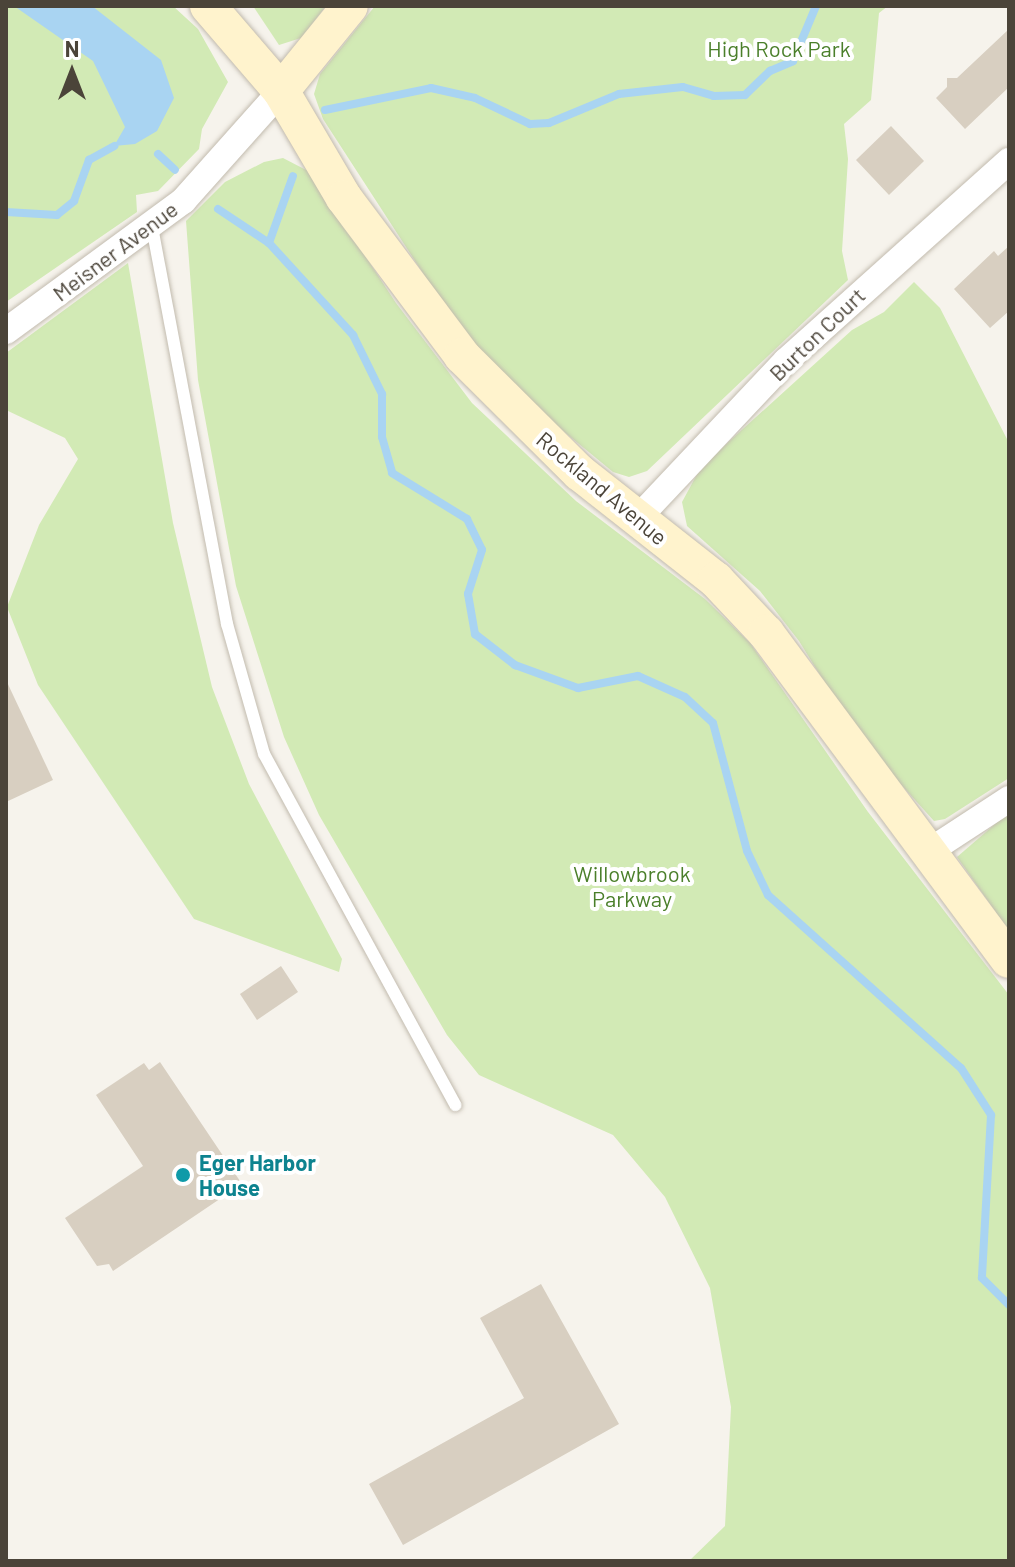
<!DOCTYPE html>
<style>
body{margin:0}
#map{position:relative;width:1015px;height:1567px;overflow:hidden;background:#f6f3ec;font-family:Barlow,sans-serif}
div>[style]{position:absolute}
.green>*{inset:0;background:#d2eab5}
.water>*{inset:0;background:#a9d4f2}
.stream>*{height:8px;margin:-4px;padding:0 4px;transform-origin:4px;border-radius:4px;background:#a9d4f2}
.building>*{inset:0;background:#d8cfc1}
.roads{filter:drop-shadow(0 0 2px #c2bbae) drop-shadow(0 0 2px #c2bbae)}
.lane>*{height:12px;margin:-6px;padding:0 6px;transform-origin:6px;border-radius:6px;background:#fff}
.street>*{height:26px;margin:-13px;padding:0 13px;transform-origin:13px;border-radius:13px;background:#fff}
.secondary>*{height:36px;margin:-18px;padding:0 18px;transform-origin:18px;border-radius:18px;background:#fff3cd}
.dots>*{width:22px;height:22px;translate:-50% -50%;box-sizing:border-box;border:4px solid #fff;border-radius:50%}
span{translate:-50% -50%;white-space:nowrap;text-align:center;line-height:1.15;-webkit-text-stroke:8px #fff;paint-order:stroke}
.park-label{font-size:22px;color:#4a7f2a}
.street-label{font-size:22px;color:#4b4439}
.culture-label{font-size:22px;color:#0d838f;font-weight:700}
.left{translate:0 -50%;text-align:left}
.frame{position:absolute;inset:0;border:8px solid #4b4439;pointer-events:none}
.north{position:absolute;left:32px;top:32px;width:80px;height:80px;-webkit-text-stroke:6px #fff;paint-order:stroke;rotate:0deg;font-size:22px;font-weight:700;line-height:32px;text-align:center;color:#4b4439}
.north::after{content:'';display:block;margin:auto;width:28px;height:36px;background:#4b4439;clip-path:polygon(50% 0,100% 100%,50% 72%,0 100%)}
</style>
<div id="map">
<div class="green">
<i style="clip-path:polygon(6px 6px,173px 6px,198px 29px,228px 82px,202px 129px,199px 149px,158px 191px,136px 195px,137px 212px,6px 302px)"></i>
<i style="clip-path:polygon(253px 6px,326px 6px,301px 38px,279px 45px)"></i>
<i style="clip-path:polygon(375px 6px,888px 6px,879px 13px,871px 100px,844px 124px,848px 159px,842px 251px,848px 280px,647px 471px,629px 477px,613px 472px,516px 392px,454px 321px,323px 119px,314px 94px,320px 74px)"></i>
<i style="clip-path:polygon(283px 158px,310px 172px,396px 303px,472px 403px,576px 501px,705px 599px,750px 643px,868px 812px,1009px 995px,1009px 1561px,689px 1561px,725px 1526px,731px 1407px,710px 1288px,665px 1197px,613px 1135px,479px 1075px,447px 1035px,319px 815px,284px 737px,236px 586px,198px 380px,186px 221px,225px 182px,264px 162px)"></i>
<i style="clip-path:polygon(128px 263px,173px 523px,212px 687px,249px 784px,342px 959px,339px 972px,194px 919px,38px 685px,7px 607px,39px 525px,78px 459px,65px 438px,6px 410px,6px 353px)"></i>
<i style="clip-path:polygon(914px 282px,940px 308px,1009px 443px,1009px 778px,945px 819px,934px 821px,859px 738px,799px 641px,760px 591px,687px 526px,682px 502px,701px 467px,852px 330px,884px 312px)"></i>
<i style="clip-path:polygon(1009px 812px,1009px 931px,957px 857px)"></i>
</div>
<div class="water">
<i style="clip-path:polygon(14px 6px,92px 6px,161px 60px,174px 98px,157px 131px,135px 144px,114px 146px,125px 127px,93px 61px)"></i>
</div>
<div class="stream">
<i style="left:325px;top:110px;width:108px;rotate:-11.7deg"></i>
<i style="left:431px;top:88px;width:45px;rotate:12.8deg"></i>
<i style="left:475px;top:98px;width:61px;rotate:25.3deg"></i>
<i style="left:530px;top:124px;width:19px;rotate:-3deg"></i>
<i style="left:549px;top:123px;width:76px;rotate:-22.5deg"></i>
<i style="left:619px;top:94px;width:64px;rotate:-6.2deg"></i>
<i style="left:683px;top:87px;width:32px;rotate:16deg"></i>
<i style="left:714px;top:96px;width:31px;rotate:-2deg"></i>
<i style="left:745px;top:95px;width:35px;rotate:-44deg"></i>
<i style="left:770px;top:71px;width:25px;rotate:-23deg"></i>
<i style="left:793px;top:61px;width:60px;rotate:-67.3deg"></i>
<i style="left:158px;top:154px;width:23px;rotate:43deg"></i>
<i style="left:218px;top:209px;width:61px;rotate:33.7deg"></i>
<i style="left:269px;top:243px;width:125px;rotate:47.6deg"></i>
<i style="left:353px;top:335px;width:66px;rotate:63.8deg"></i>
<i style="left:382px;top:394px;width:43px;rotate:90deg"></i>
<i style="left:382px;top:437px;width:37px;rotate:74deg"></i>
<i style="left:392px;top:473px;width:88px;rotate:31.5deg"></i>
<i style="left:467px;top:519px;width:34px;rotate:64deg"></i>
<i style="left:482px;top:550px;width:46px;rotate:107.7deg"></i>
<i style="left:468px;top:594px;width:41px;rotate:80.1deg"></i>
<i style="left:475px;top:634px;width:51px;rotate:37.8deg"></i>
<i style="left:515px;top:665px;width:67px;rotate:20.1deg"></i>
<i style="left:578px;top:688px;width:61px;rotate:-11.3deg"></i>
<i style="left:638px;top:676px;width:51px;rotate:24.1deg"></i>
<i style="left:685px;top:697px;width:38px;rotate:43deg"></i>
<i style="left:713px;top:723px;width:132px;rotate:75.1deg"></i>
<i style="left:747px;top:851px;width:49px;rotate:64.5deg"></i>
<i style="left:768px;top:895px;width:259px;rotate:41.9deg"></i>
<i style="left:961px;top:1068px;width:56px;rotate:57.4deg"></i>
<i style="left:991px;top:1115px;width:163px;rotate:93.2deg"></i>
<i style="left:982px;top:1278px;width:38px;rotate:45deg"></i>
<i style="left:6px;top:212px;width:51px;rotate:3.4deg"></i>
<i style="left:57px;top:215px;width:22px;rotate:-39deg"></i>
<i style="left:74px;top:201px;width:44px;rotate:-69.9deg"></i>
<i style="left:89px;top:160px;width:29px;rotate:-29deg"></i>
<i style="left:269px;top:243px;width:71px;rotate:-70.3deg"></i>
</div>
<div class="building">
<i style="clip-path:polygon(1009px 29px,1009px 87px,965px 129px,936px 98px,947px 87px,947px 78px,957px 78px)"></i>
<i style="clip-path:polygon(891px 126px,924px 161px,889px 195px,856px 160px)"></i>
<i style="clip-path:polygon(1009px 246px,1009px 311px,990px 328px,954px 289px,994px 251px,998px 256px)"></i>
<i style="clip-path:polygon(6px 680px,53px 780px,6px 802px)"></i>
<i style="clip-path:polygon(281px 966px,298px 992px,257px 1020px,240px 994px)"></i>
<i style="clip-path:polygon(160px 1062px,242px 1184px,113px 1271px,109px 1264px,97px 1266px,65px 1218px,143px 1166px,96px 1095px,144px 1063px,149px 1070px)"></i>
<i style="clip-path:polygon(541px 1284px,619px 1424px,403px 1545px,369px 1484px,524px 1398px,480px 1318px)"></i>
</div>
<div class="roads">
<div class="lane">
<i style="left:152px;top:227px;width:404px;rotate:79.3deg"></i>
<i style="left:227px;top:624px;width:135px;rotate:74.1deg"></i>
<i style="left:264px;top:754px;width:400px;rotate:61.4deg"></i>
</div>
<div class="street">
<i style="left:6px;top:331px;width:220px;rotate:-36.3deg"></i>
<i style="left:183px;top:201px;width:147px;rotate:-48.3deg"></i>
<i style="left:637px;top:519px;width:217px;rotate:-46.7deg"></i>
<i style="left:786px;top:361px;width:300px;rotate:-41.9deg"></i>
<i style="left:928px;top:852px;width:97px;rotate:-33.2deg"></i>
</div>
<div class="secondary">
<i style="left:208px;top:6px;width:112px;rotate:49.3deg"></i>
<i style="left:281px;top:91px;width:124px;rotate:59.5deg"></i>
<i style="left:344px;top:198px;width:197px;rotate:53.2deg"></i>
<i style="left:462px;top:356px;width:166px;rotate:44.8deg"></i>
<i style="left:580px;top:473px;width:173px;rotate:38.2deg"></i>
<i style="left:716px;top:580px;width:73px;rotate:46.7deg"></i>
<i style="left:766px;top:633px;width:407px;rotate:53.4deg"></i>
<i style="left:281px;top:91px;width:109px;rotate:-50.9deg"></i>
</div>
</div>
<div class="dots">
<i style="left:183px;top:1175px;background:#0f9aa8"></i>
</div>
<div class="park-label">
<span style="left:779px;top:49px">High Rock Park</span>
<span style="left:632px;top:886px">Willowbrook<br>Parkway</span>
</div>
<div class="street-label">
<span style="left:115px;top:251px;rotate:-37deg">Meisner Avenue</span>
<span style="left:817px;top:334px;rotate:-44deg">Burton Court</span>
<span style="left:602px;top:488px;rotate:40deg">Rockland Avenue</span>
</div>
<div class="culture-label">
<span class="left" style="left:199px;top:1175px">Eger Harbor<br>House</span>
</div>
<div class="frame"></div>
<div class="north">N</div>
</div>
